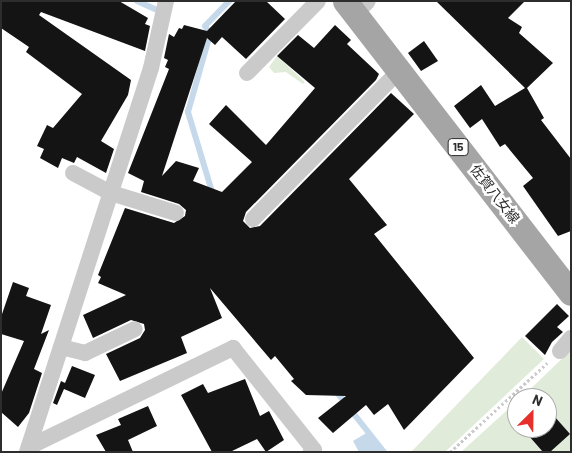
<!DOCTYPE html>
<meta charset="utf-8">
<style>
body{margin:0}
#map{position:relative;width:572px;height:453px;overflow:hidden;background:#fff;font-family:Barlow,"Noto Sans JP",sans-serif}
div>[style]{position:absolute}
.green>*{inset:0;background:#e1ebda}
.water>*{inset:0;background:#c6d9eb}
.stream>*{height:6px;margin:-3px;padding:0 3px;transform-origin:3px;border-radius:3px;background:#c6d9eb}
.building>*{inset:0;background:#141414}
.path>*{height:3px;margin-top:-1.5px;transform-origin:0;background:repeating-linear-gradient(90deg,#cacaca 0 2.5px,transparent 0 5px)}
.street>*{height:16px;margin:-8px;padding:0 8px;transform-origin:8px;border-radius:8px;background:#cacaca}
.primary>*{height:25px;margin:-12.5px;padding:0 12.5px;transform-origin:12.5px;border-radius:12.5px;background:#a5a5a5}
span{translate:-50% -50%;white-space:nowrap;text-align:center;line-height:1.15;-webkit-text-stroke:5px #fff;paint-order:stroke}
.shield-label span{padding:1px 4px;background:#fff;border:1px solid;border-radius:4px;-webkit-text-stroke-width:0}
.shield-label{font-size:12px;color:#2d2d2d;font-weight:700}
.street-label{font-size:14px;color:#2d2d2d}
.frame{position:absolute;inset:0;border:2px solid #2d2d2d;pointer-events:none}
.north{position:absolute;left:507px;top:388px;width:50px;height:50px;box-sizing:border-box;background:#fff;border:1px solid #ababab;border-radius:50%;rotate:23deg;font-size:14px;font-weight:700;line-height:20px;text-align:center;color:#2d2d2d}
.north::after{content:'';display:block;margin:auto;width:18px;height:22px;background:#e6302c;clip-path:polygon(50% 0,100% 100%,50% 72%,0 100%)}
</style>
<div id="map">
<div class="green">
<i style="clip-path:polygon(277px 56px,305px 82px,303px 84px,286px 72px,274px 73px,269px 67px)"></i>
<i style="clip-path:polygon(522px 337px,544px 359px,445px 452px,411px 452px)"></i>
<i style="clip-path:polygon(571px 350px,571px 452px,461px 452px,517px 401px,517px 428px,547px 428px,547px 398px,521px 398px)"></i>
</div>
<div class="water">
<i style="clip-path:polygon(368px 432px,384px 452px,359px 452px,353px 441px)"></i>
</div>
<div class="stream">
<i style="left:137px;top:1px;width:20px;rotate:24deg"></i>
<i style="left:213px;top:195px;width:87px;rotate:-106.8deg"></i>
<i style="left:188px;top:112px;width:81px;rotate:-74.2deg"></i>
<i style="left:210px;top:34px;width:9px;rotate:-122deg"></i>
<i style="left:205px;top:26px;width:35px;rotate:-46deg"></i>
<i style="left:335px;top:390px;width:79px;rotate:51.7deg"></i>
</div>
<div class="building">
<i style="clip-path:polygon(1px 1px,119px 1px,148px 18px,145px 24px,150px 26px,145px 51px,41px 12px,39px 15px,131px 80px,128px 95px,101px 141px,114px 149px,106px 173px,77px 157px,74px 163px,62px 158px,58px 168px,40px 158px,44px 149px,37px 146px,47px 125px,53px 128px,82px 94px,26px 52px,29px 47px,1px 28px)"></i>
<i style="clip-path:polygon(236px 1px,266px 1px,285px 19px,246px 59px,222px 37px,215px 45px,207px 38px,162px 176px,176px 161px,199px 168px,193px 181px,222px 192px,252px 162px,209px 124px,226px 105px,266px 145px,315px 88px,277px 56px,298px 35px,314px 48px,335px 25px,351px 40px,347px 44px,379px 74px,376px 80px,246px 212px,243px 221px,250px 228px,260px 226px,391px 93px,414px 114px,349px 179px,387px 225px,374px 234px,474px 358px,404px 430px,388px 404px,374px 415px,366px 405px,333px 433px,318px 418px,346px 396px,306px 395px,291px 381px,294px 379px,275px 356px,271px 360px,210px 288px,222px 318px,181px 337px,187px 353px,120px 381px,106px 354px,140px 338px,145px 330px,144px 324px,131px 320px,93px 338px,83px 315px,126px 295px,98px 283px,101px 277px,98px 275px,125px 208px,174px 223px,185px 216px,186px 210px,179px 204px,141px 192px,144px 181px,128px 173px,169px 69px,165px 67px,168px 60px,164px 58px,169px 34px,174px 37px,179px 28px,182px 29px,184px 25px,207px 31px)"></i>
<i style="clip-path:polygon(436px 1px,525px 1px,508px 18px,522px 27px,519px 33px,553px 63px,527px 88px,544px 118px,541px 120px,571px 159px,571px 231px,558px 236px,523px 186px,533px 178px,505px 144px,500px 147px,482px 119px,470px 128px,454px 106px,481px 85px,495px 106px,525px 88px)"></i>
<i style="clip-path:polygon(424px 41px,438px 61px,421px 71px,408px 53px)"></i>
<i style="clip-path:polygon(13px 282px,29px 288px,26px 296px,51px 305px,41px 334px,49px 330px,34px 369px,42px 373px,29px 413px,18px 427px,1px 412px,1px 394px,24px 341px,1px 334px,1px 317px)"></i>
<i style="clip-path:polygon(557px 304px,569px 316px,557px 327px,563px 332px,552px 342px,545px 355px,525px 336px)"></i>
<i style="clip-path:polygon(72px 366px,95px 375px,85px 398px,64px 389px,57px 405px,53px 403px,61px 381px,65px 383px)"></i>
<i style="clip-path:polygon(245px 379px,260px 416px,269px 411px,284px 440px,266px 452px,257px 439px,230px 452px,212px 452px,181px 395px,203px 384px,208px 393px)"></i>
<i style="clip-path:polygon(148px 406px,157px 426px,128px 440px,133px 452px,106px 452px,96px 435px,121px 425px,118px 419px)"></i>
<i style="clip-path:polygon(547px 408px,570px 434px,550px 452px,543px 452px,522px 428px,547px 428px)"></i>
</div>
<div class="path">
<i style="left:450px;top:452px;width:132px;rotate:-42.5deg"></i>
</div>
<div class="street">
<i style="left:355px;top:14px;width:18px;rotate:-45deg"></i>
<i style="left:247px;top:73px;width:101px;rotate:-45.4deg"></i>
<i style="left:73px;top:173px;width:43px;rotate:27.8deg"></i>
<i style="left:111px;top:193px;width:68px;rotate:17.1deg"></i>
<i style="left:253px;top:219px;width:208px;rotate:-45.4deg"></i>
<i style="left:61px;top:347px;width:25px;rotate:14deg"></i>
<i style="left:85px;top:353px;width:55px;rotate:-25.6deg"></i>
<i style="left:560px;top:351px;width:17px;rotate:-50deg"></i>
<i style="left:29px;top:447px;width:227px;rotate:-25.9deg"></i>
<i style="left:233px;top:348px;width:130px;rotate:51.5deg"></i>
<i style="left:314px;top:450px;width:4px;rotate:146deg"></i>
<i style="left:27px;top:452px;width:404px;rotate:-72.1deg"></i>
<i style="left:151px;top:68px;width:69px;rotate:-77.4deg"></i>
</div>
<div class="primary">
<i style="left:345px;top:1px;width:369px;rotate:52.3deg"></i>
</div>
<div class="shield-label">
<span style="left:458px;top:147px">15</span>
</div>
<div class="street-label">
<span style="left:495px;top:194px;rotate:52deg">佐賀八女線</span>
</div>
<div class="frame"></div>
<div class="north">N</div>
</div>
